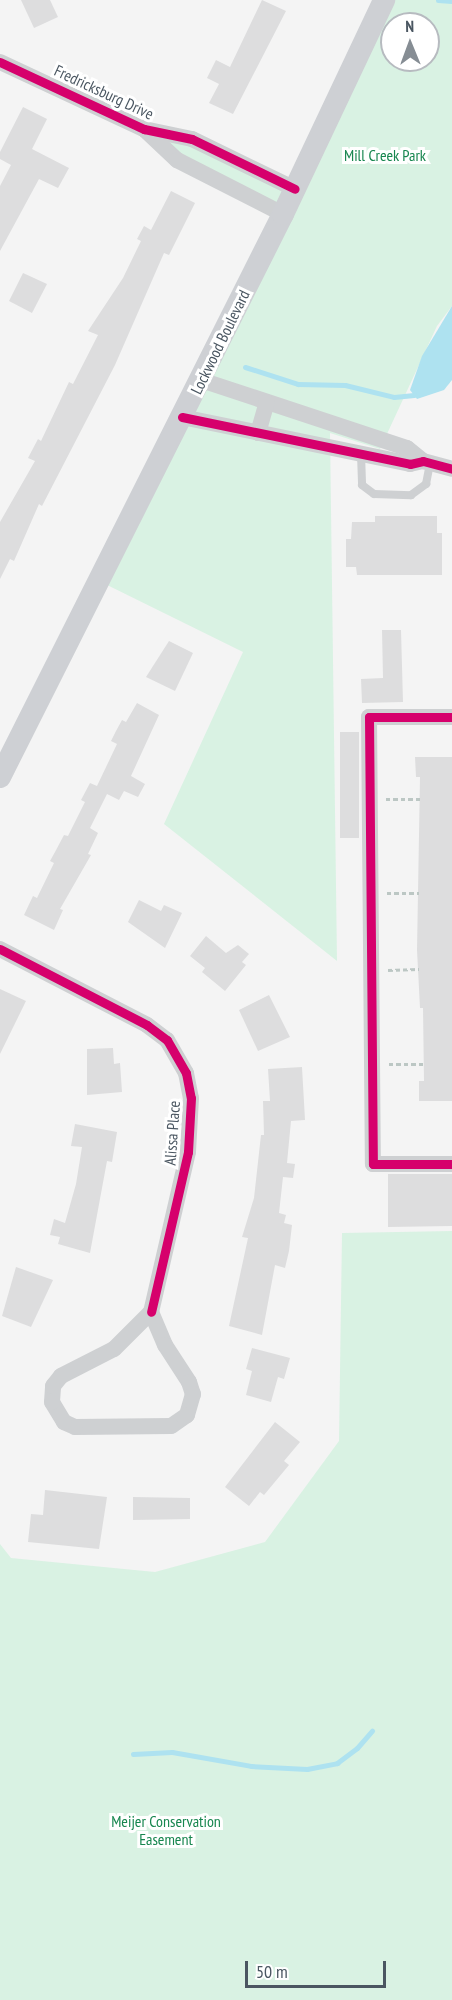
<!DOCTYPE html>
<style>
body{margin:0}
#map{position:relative;width:452px;height:2000px;overflow:hidden;background:#f4f4f4;font-family:"PT Sans Narrow",sans-serif}
div>[style]{position:absolute}
.green>*{inset:0;background:#d9f2e3}
.water>*{inset:0;background:#aee2f0}
.stream>*{height:5px;margin:-2.5px;padding:0 2.5px;transform-origin:2.5px;border-radius:2.5px;background:#aee2f0}
.building>*{inset:0;background:#ddddde}
.path>*{height:3px;margin-top:-1.5px;transform-origin:0;background:repeating-linear-gradient(90deg,#bcc7c4 0 4.5px,transparent 0 7.5px)}
.lane>*{height:8px;margin:-4px;padding:0 4px;transform-origin:4px;border-radius:4px;background:#ced0d2}
.street>*{height:16px;margin:-8px;padding:0 8px;transform-origin:8px;border-radius:8px;background:#ced0d2}
.secondary>*{height:22px;margin:-11px;padding:0 11px;transform-origin:11px;border-radius:11px;background:#ced0d4}
.cycleway>*{height:9px;margin:-4.5px;padding:0 4.5px;transform-origin:4.5px;border-radius:4.5px;background:#d6006c}
span{translate:-50% -50%;white-space:nowrap;text-align:center;line-height:1.15;-webkit-text-stroke:6px #fff;paint-order:stroke}
.street-label{font-size:16px;color:#4a5661}
.park-label{font-size:16px;color:#17864f}
.north{position:absolute;left:380px;top:12px;width:60px;height:60px;box-sizing:border-box;background:#fff;border:2px solid #b7bbc0;border-radius:50%;rotate:359deg;font-size:16px;font-weight:700;line-height:24px;text-align:center;color:#4a5661}
.north::after{content:'';display:block;margin:auto;width:21px;height:27px;background:#868d94;clip-path:polygon(50% 0,100% 100%,50% 72%,0 100%)}
.scale{position:absolute;left:245px;top:1961px;width:141px;height:27px;box-sizing:border-box;border:3px solid #4a5661;border-top:0;padding-left:8px;font-size:18px;line-height:21px;white-space:nowrap;color:#4a5661;-webkit-text-stroke:4px #fff;paint-order:stroke}
</style>
<div id="map">
<div class="green">
<i style="clip-path:polygon(evenodd,384px 0,452px 0,452px 306px,437px 326px,380px 449px,330px 433px,337px 961px,164px 824px,243px 652px,99px 581px,283px 214px,177px 160px,144px 129px,192px 139px,295px 189px,384px 0,392px 24px,428px 24px,428px 60px,392px 60px,392px 24px)"></i>
<i style="clip-path:polygon(452px 1231px,452px 2000px,0 2000px,0 1544px,11px 1558px,155px 1572px,265px 1542px,339px 1441px,342px 1233px)"></i>
</div>
<div class="water">
<i style="clip-path:polygon(452px 306px,452px 380px,444px 390px,417px 399px,410px 390px,422px 356px)"></i>
</div>
<div class="stream">
<i style="left:438px;top:0;width:14px;rotate:4deg"></i>
<i style="left:245px;top:367px;width:56px;rotate:17.8deg"></i>
<i style="left:298px;top:384px;width:47px;rotate:1.2deg"></i>
<i style="left:345px;top:385px;width:50px;rotate:13.8deg"></i>
<i style="left:394px;top:397px;width:20px;rotate:-6deg"></i>
<i style="left:133px;top:1754px;width:39px;rotate:-3deg"></i>
<i style="left:172px;top:1752px;width:80px;rotate:10deg"></i>
<i style="left:251px;top:1766px;width:56px;rotate:3.1deg"></i>
<i style="left:307px;top:1769px;width:31px;rotate:-11deg"></i>
<i style="left:337px;top:1763px;width:25px;rotate:-37deg"></i>
<i style="left:357px;top:1748px;width:23px;rotate:-49deg"></i>
</div>
<div class="building">
<i style="clip-path:polygon(21px 0,50px 0,58px 17px,34px 28px)"></i>
<i style="clip-path:polygon(262px 0,286px 11px,233px 114px,209px 103px,219px 84px,207px 78px,216px 60px,230px 67px)"></i>
<i style="clip-path:polygon(23px 107px,47px 119px,32px 149px,69px 168px,58px 188px,39px 179px,0 251px,0 186px,11px 165px,0 159px,0 152px)"></i>
<i style="clip-path:polygon(171px 191px,195px 203px,169px 255px,164px 253px,115px 365px,42px 506px,39px 504px,14px 561px,10px 559px,0 579px,0 522px,35px 461px,28px 458px,38px 439px,41px 441px,69px 382px,73px 384px,98px 335px,88px 331px,123px 278px,141px 241px,137px 239px,144px 226px,151px 230px)"></i>
<i style="clip-path:polygon(23px 273px,47px 284px,32px 313px,9px 301px)"></i>
<i style="clip-path:polygon(375px 516px,437px 516px,437px 533px,442px 533px,442px 575px,357px 575px,356px 567px,346px 567px,346px 539px,351px 539px,352px 522px,375px 522px)"></i>
<i style="clip-path:polygon(382px 630px,401px 630px,403px 702px,362px 703px,361px 679px,383px 678px)"></i>
<i style="clip-path:polygon(169px 641px,193px 653px,175px 691px,146px 677px)"></i>
<i style="clip-path:polygon(137px 703px,159px 715px,131px 776px,145px 784px,138px 797px,124px 791px,119px 800px,107px 794px,90px 828px,98px 833px,88px 854px,91px 855px,60px 909px,63px 910px,54px 930px,24px 915px,33px 896px,37px 898px,54px 863px,50px 861px,55px 852px,64px 835px,68px 836px,85px 802px,81px 800px,90px 783px,97px 786px,117px 744px,111px 741px,116px 731px,122px 720px,126px 722px)"></i>
<i style="clip-path:polygon(340px 732px,359px 732px,359px 838px,340px 838px)"></i>
<i style="clip-path:polygon(415px 757px,452px 757px,452px 1101px,419px 1101px,419px 1081px,424px 1081px,423px 1008px,420px 1008px,417px 950px,420px 777px,416px 777px)"></i>
<i style="clip-path:polygon(139px 900px,161px 911px,164px 905px,182px 913px,165px 948px,128px 922px)"></i>
<i style="clip-path:polygon(206px 936px,226px 953px,238px 945px,249px 954px,242px 962px,246px 965px,225px 991px,202px 972px,205px 968px,190px 956px)"></i>
<i style="clip-path:polygon(0 989px,26px 1001px,0 1054px)"></i>
<i style="clip-path:polygon(269px 995px,290px 1037px,258px 1051px,239px 1010px)"></i>
<i style="clip-path:polygon(113px 1048px,114px 1064px,120px 1063px,122px 1092px,87px 1095px,87px 1049px)"></i>
<i style="clip-path:polygon(302px 1067px,305px 1120px,291px 1121px,287px 1163px,295px 1164px,293px 1178px,283px 1177px,279px 1213px,286px 1215px,284px 1223px,292px 1225px,289px 1251px,285px 1268px,275px 1265px,262px 1335px,229px 1326px,248px 1238px,242px 1237px,254px 1198px,261px 1135px,264px 1135px,263px 1101px,270px 1101px,268px 1069px)"></i>
<i style="clip-path:polygon(75px 1124px,117px 1132px,112px 1162px,107px 1161px,90px 1253px,58px 1244px,60px 1237px,50px 1235px,54px 1219px,65px 1223px,76px 1184px,82px 1147px,71px 1146px)"></i>
<i style="clip-path:polygon(388px 1174px,452px 1174px,452px 1226px,388px 1227px)"></i>
<i style="clip-path:polygon(16px 1267px,53px 1280px,31px 1327px,2px 1316px)"></i>
<i style="clip-path:polygon(252px 1348px,290px 1358px,284px 1379px,278px 1377px,271px 1402px,246px 1395px,252px 1371px,246px 1369px)"></i>
<i style="clip-path:polygon(275px 1422px,300px 1442px,284px 1461px,289px 1465px,264px 1495px,260px 1492px,249px 1506px,225px 1487px)"></i>
<i style="clip-path:polygon(45px 1490px,107px 1497px,99px 1549px,28px 1542px,31px 1514px,43px 1515px)"></i>
<i style="clip-path:polygon(133px 1497px,190px 1498px,190px 1519px,133px 1520px)"></i>
</div>
<div class="path">
<i style="left:386px;top:799px;width:35px"></i>
<i style="left:387px;top:893px;width:32px"></i>
<i style="left:388px;top:970px;width:31px;rotate:-2deg"></i>
<i style="left:389px;top:1064px;width:34px"></i>
</div>
<div class="lane">
<i style="left:361px;top:454px;width:31px;rotate:88deg"></i>
<i style="left:362px;top:485px;width:15px;rotate:37deg"></i>
<i style="left:374px;top:494px;width:37px;rotate:2deg"></i>
<i style="left:411px;top:495px;width:19px;rotate:-36deg"></i>
<i style="left:426px;top:484px;width:21px;rotate:-79deg"></i>
</div>
<div class="street">
<i style="left:0;top:62px;width:159px;rotate:25deg"></i>
<i style="left:144px;top:129px;width:49px;rotate:11.8deg"></i>
<i style="left:192px;top:139px;width:114px;rotate:25.9deg"></i>
<i style="left:145px;top:130px;width:44px;rotate:43.2deg"></i>
<i style="left:177px;top:160px;width:119px;rotate:27deg"></i>
<i style="left:201px;top:380px;width:217px;rotate:18.3deg"></i>
<i style="left:407px;top:448px;width:21px;rotate:39deg"></i>
<i style="left:182px;top:417px;width:233px;rotate:11.6deg"></i>
<i style="left:410px;top:464px;width:13px;rotate:-13deg"></i>
<i style="left:423px;top:461px;width:30px;rotate:15deg"></i>
<i style="left:258px;top:433px;width:32px;rotate:-74deg"></i>
<i style="left:452px;top:717px;width:83px;rotate:180deg"></i>
<i style="left:369px;top:717px;width:447px;rotate:89.5deg"></i>
<i style="left:373px;top:1164px;width:79px"></i>
<i style="left:0;top:949px;width:165px;rotate:27.3deg"></i>
<i style="left:147px;top:1025px;width:25px;rotate:37deg"></i>
<i style="left:167px;top:1040px;width:38px;rotate:60deg"></i>
<i style="left:186px;top:1073px;width:25px;rotate:79deg"></i>
<i style="left:191px;top:1098px;width:54px;rotate:93.2deg"></i>
<i style="left:188px;top:1152px;width:164px;rotate:103deg"></i>
<i style="left:151px;top:1312px;width:36px;rotate:67deg"></i>
<i style="left:165px;top:1345px;width:44px;rotate:57deg"></i>
<i style="left:189px;top:1382px;width:13px;rotate:72deg"></i>
<i style="left:193px;top:1394px;width:22px;rotate:106deg"></i>
<i style="left:187px;top:1415px;width:19px;rotate:145deg"></i>
<i style="left:171px;top:1426px;width:96px;rotate:179.4deg"></i>
<i style="left:75px;top:1427px;width:12px;rotate:-156deg"></i>
<i style="left:64px;top:1422px;width:23px;rotate:-121deg"></i>
<i style="left:52px;top:1402px;width:16px;rotate:-86deg"></i>
<i style="left:53px;top:1386px;width:13px;rotate:-51deg"></i>
<i style="left:61px;top:1376px;width:59px;rotate:-27deg"></i>
<i style="left:114px;top:1349px;width:52px;rotate:-45deg"></i>
</div>
<div class="secondary">
<i style="left:0;top:777px;width:630px;rotate:-63.31deg"></i>
<i style="left:283px;top:214px;width:237px;rotate:-64.7deg"></i>
</div>
<div class="cycleway">
<i style="left:0;top:62px;width:159px;rotate:25deg"></i>
<i style="left:144px;top:129px;width:49px;rotate:11.8deg"></i>
<i style="left:192px;top:139px;width:114px;rotate:25.9deg"></i>
<i style="left:182px;top:417px;width:233px;rotate:11.6deg"></i>
<i style="left:410px;top:464px;width:13px;rotate:-13deg"></i>
<i style="left:423px;top:461px;width:30px;rotate:15deg"></i>
<i style="left:452px;top:717px;width:83px;rotate:180deg"></i>
<i style="left:369px;top:717px;width:447px;rotate:89.5deg"></i>
<i style="left:373px;top:1164px;width:79px"></i>
<i style="left:0;top:949px;width:165px;rotate:27.3deg"></i>
<i style="left:147px;top:1025px;width:25px;rotate:37deg"></i>
<i style="left:167px;top:1040px;width:38px;rotate:60deg"></i>
<i style="left:186px;top:1073px;width:25px;rotate:79deg"></i>
<i style="left:191px;top:1098px;width:54px;rotate:93.2deg"></i>
<i style="left:188px;top:1152px;width:164px;rotate:103deg"></i>
</div>
<div class="street-label">
<span style="left:104px;top:92px;rotate:25deg">Fredricksburg Drive</span>
<span style="left:220px;top:342px;rotate:-64deg">Lockwood Boulevard</span>
<span style="left:172px;top:1133px;rotate:-86deg">Alissa Place</span>
</div>
<div class="park-label">
<span style="left:385px;top:155px">Mill Creek Park</span>
<span style="left:166px;top:1830px">Meijer Conservation<br>Easement</span>
</div>
<div class="north">N</div>
<div class="scale">50 m</div>
</div>
